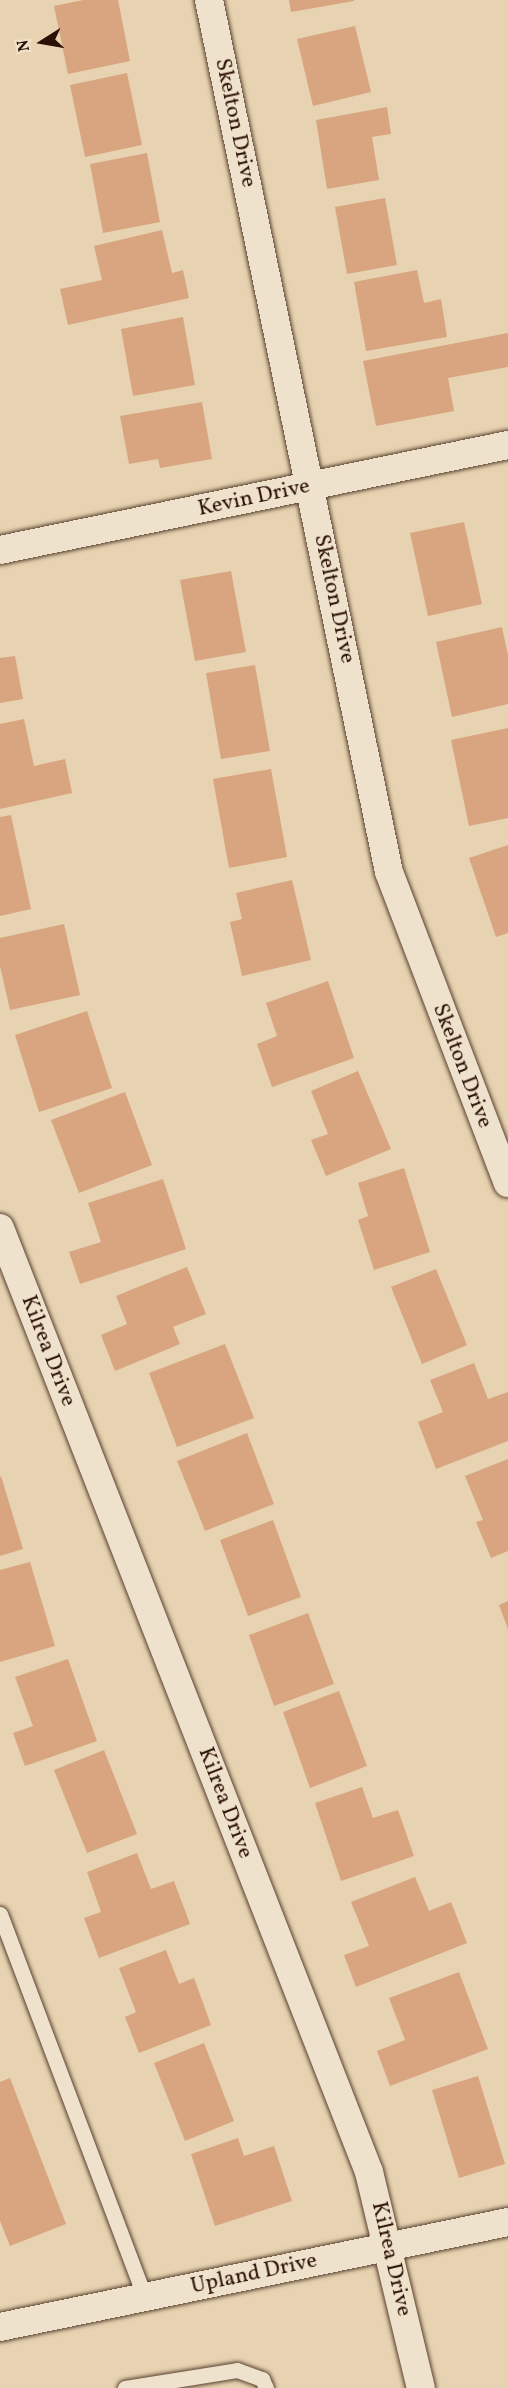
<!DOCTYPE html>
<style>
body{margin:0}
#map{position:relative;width:508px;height:2388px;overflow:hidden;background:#e7d3b1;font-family:Vollkorn,serif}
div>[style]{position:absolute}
.building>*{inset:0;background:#d8a580}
.roads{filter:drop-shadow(0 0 2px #5a4130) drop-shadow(0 0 2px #5a4130)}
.service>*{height:15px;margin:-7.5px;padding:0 7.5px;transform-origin:7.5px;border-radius:7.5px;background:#efe2cc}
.minor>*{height:28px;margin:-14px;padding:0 14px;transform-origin:14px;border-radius:14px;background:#efe2cc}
span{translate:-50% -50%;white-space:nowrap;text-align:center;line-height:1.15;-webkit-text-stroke:4.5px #efe2cc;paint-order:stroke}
.street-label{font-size:22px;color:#2b1005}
.north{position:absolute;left:12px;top:12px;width:60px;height:60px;-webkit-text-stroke:4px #efe2cc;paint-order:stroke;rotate:259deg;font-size:16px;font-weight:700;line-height:24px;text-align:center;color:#2b1005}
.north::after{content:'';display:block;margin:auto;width:21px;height:27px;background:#2b1005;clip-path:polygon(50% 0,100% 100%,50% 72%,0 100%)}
</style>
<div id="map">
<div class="building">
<i style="clip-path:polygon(83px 0,118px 0,130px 61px,68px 74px,54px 6px)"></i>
<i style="clip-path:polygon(289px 0,354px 0,354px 1px,291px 12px)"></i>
<i style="clip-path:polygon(355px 26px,371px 92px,313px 106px,297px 39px)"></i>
<i style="clip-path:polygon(127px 73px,142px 145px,85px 157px,70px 85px)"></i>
<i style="clip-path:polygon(387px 107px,391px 134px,372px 137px,379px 180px,327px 189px,316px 120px)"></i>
<i style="clip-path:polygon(147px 153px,160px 222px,103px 233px,90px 164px)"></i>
<i style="clip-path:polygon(385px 198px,397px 265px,347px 274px,335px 207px)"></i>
<i style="clip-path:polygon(162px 230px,172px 273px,183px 270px,189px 298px,68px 325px,60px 289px,102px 280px,94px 246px)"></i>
<i style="clip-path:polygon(417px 270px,424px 303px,441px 299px,447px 337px,366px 351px,354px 282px)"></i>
<i style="clip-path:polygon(183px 317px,195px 385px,133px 396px,121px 329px)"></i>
<i style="clip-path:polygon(508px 333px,508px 367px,448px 378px,454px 411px,376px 426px,363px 361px)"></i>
<i style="clip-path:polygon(202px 402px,212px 459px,160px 468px,158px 459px,129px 464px,120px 416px)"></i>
<i style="clip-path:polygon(464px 522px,482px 604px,428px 616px,410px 533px)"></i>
<i style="clip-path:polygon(231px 571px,246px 652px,195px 661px,180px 580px)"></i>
<i style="clip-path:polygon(502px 627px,508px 655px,508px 704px,452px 717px,436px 642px)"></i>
<i style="clip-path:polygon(15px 656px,23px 699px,0 703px,0 658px)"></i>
<i style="clip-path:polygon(255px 665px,270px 751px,221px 759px,206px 673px)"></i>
<i style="clip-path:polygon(24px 719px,34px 766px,65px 759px,72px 793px,0 809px,0 724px)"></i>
<i style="clip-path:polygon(508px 728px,508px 818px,469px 826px,451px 740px)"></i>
<i style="clip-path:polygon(271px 769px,287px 857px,229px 868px,213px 779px)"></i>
<i style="clip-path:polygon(11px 815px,31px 909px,0 916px,0 817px)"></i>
<i style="clip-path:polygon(508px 845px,508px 933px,496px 937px,469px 858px)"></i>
<i style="clip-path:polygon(292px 880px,311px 960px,242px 976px,230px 922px,242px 919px,236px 893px)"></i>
<i style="clip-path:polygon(64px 924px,80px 995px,10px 1010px,0 966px,0 938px)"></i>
<i style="clip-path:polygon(328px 981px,354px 1058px,272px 1087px,257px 1044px,277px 1036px,266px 1003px)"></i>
<i style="clip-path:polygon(87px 1011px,112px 1088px,39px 1112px,15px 1035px)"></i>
<i style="clip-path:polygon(358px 1071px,391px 1149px,326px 1176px,311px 1140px,328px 1134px,311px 1091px)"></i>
<i style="clip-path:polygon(125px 1092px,152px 1165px,79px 1193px,51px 1120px)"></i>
<i style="clip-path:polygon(404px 1168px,430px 1252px,374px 1270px,358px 1220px,368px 1216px,358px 1183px)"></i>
<i style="clip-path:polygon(163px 1179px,186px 1249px,80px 1284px,69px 1252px,101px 1242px,88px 1203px)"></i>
<i style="clip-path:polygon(187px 1267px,206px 1314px,173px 1327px,180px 1344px,115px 1371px,101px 1335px,127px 1324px,116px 1296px)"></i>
<i style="clip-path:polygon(436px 1269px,467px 1345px,422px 1364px,391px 1287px)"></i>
<i style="clip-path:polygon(225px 1344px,254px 1418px,177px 1447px,149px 1373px)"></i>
<i style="clip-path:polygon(474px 1363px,488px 1399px,508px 1392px,508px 1441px,436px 1469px,418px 1422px,443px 1412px,430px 1380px)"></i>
<i style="clip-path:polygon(247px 1433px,274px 1504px,205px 1531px,177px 1461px)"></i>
<i style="clip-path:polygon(508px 1459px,508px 1551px,491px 1558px,476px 1522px,483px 1520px,465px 1476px)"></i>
<i style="clip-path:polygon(1px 1476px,23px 1549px,0 1556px,0 1477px)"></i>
<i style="clip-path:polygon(273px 1520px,301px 1597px,248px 1616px,220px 1540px)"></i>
<i style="clip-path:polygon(30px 1562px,55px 1646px,0 1662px,0 1570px)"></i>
<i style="clip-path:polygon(508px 1601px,508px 1629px,499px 1605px)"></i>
<i style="clip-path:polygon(308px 1613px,334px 1684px,274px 1706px,249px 1635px)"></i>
<i style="clip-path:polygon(68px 1659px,97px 1741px,25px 1766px,13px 1733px,33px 1726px,15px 1677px)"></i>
<i style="clip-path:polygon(339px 1691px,367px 1766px,310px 1788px,283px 1712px)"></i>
<i style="clip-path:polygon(104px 1750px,137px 1834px,87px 1853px,54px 1770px)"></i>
<i style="clip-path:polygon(362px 1787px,373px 1818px,398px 1810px,414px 1856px,341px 1881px,315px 1803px)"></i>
<i style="clip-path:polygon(137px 1853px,151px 1889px,174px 1881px,190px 1924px,99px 1958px,84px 1918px,101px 1912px,87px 1872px)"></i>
<i style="clip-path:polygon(415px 1877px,429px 1911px,451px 1902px,467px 1943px,356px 1987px,344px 1955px,369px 1946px,351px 1902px)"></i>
<i style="clip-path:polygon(166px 1950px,179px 1984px,194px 1978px,211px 2025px,139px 2053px,125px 2017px,136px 2012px,119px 1968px)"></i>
<i style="clip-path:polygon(459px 1972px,488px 2049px,390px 2086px,377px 2051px,405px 2040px,389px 1998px)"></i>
<i style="clip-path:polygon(204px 2043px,234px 2121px,185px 2141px,154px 2063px)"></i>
<i style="clip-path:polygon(478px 2076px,505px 2164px,459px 2178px,432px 2090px)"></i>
<i style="clip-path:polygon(10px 2078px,66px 2224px,10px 2246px,0 2221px,0 2082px)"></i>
<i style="clip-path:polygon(238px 2138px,244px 2156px,274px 2146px,292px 2201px,215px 2226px,191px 2154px)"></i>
</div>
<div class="roads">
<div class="service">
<i style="left:0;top:1914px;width:410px;rotate:69.3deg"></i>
<i style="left:125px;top:2388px;width:113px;rotate:-9.1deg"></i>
<i style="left:237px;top:2370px;width:27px;rotate:20deg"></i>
<i style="left:262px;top:2379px;width:10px;rotate:66deg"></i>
</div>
<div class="minor">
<i style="left:209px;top:0;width:890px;rotate:78.34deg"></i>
<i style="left:389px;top:872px;width:333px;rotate:69.1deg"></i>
<i style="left:0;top:550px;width:519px;rotate:-11.68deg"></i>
<i style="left:0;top:1228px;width:1014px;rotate:68.65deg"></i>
<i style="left:369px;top:2172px;width:222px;rotate:76.5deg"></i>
<i style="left:0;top:2327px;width:519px;rotate:-11.68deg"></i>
</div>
</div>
<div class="street-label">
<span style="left:235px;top:123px;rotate:78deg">Skelton Drive</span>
<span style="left:254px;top:498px;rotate:-12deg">Kevin Drive</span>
<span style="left:334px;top:599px;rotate:78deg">Skelton Drive</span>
<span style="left:462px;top:1066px;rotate:69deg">Skelton Drive</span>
<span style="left:48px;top:1351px;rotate:69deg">Kilrea Drive</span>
<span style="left:225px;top:1803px;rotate:69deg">Kilrea Drive</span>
<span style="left:391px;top:2259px;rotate:77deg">Kilrea Drive</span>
<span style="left:254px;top:2274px;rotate:-12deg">Upland Drive</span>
</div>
<div class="north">N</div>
</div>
